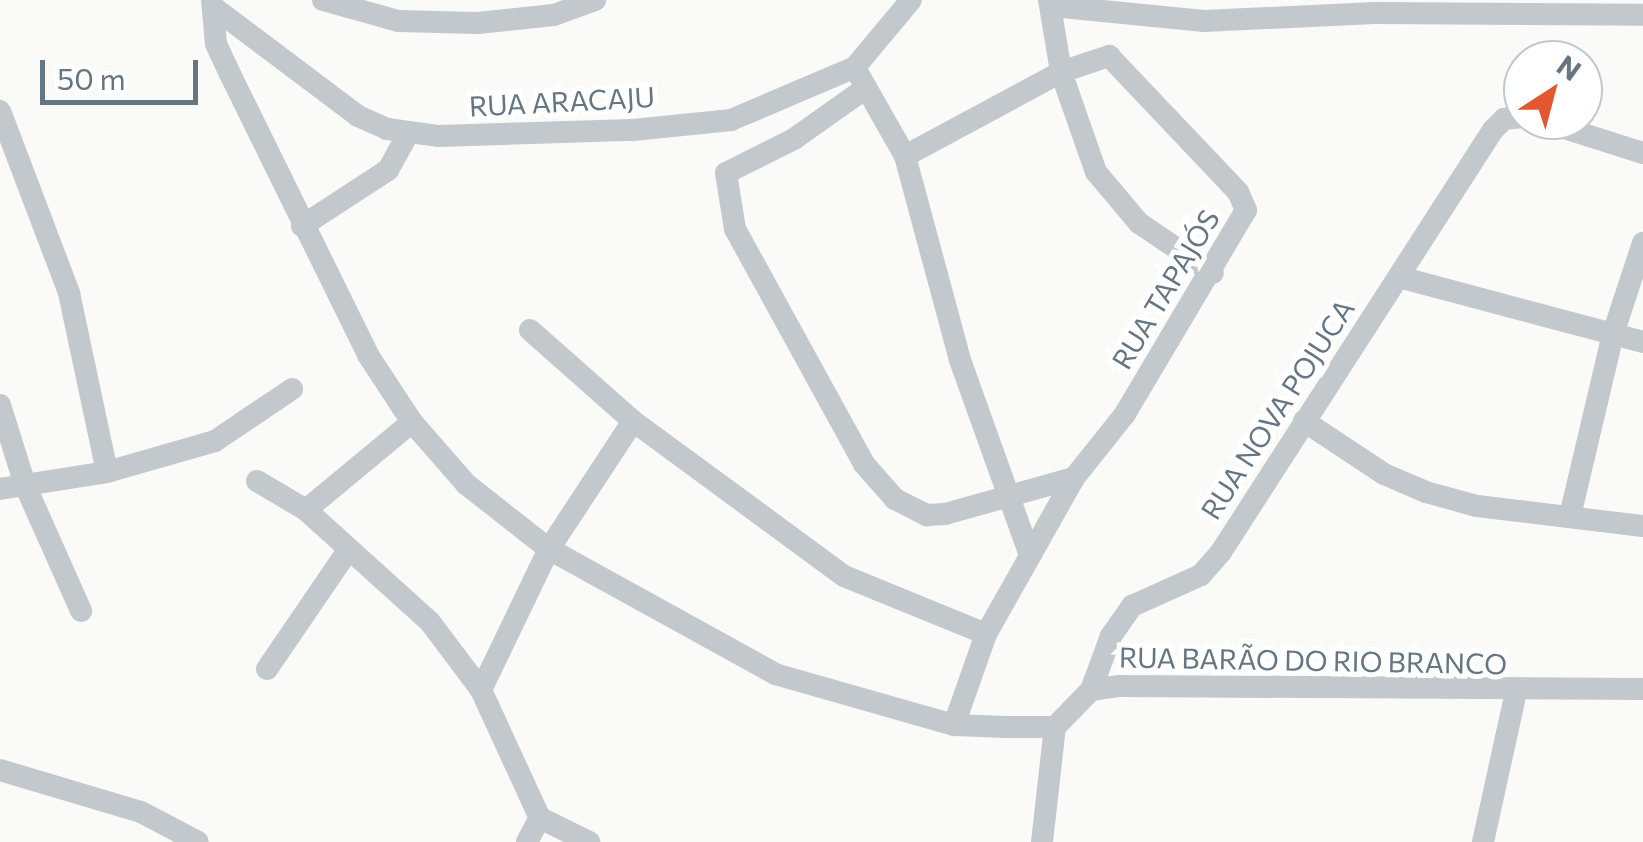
<!DOCTYPE html>
<meta charset="utf-8">
<style>
body{margin:0}
#map{position:relative;width:1643px;height:842px;overflow:hidden;background:#fafaf8;font-family:Commissioner,sans-serif}
div>[style]{position:absolute}
.minor>*{height:22px;margin:-11px;padding:0 11px;transform-origin:11px;border-radius:11px;background:#c3c8cc}
span{translate:-50% -50%;white-space:nowrap;text-align:center;line-height:1.15;-webkit-text-stroke:10px #fff;paint-order:stroke}
.street-label{font-size:28px;color:#657683}
.north{position:absolute;left:1503px;top:40px;width:100px;height:100px;box-sizing:border-box;background:#fff;border:2px solid #c1c8cd;border-radius:50%;rotate:36deg;font-size:28px;font-weight:700;line-height:40px;text-align:center;color:#657683}
.north::after{content:'';display:block;margin:auto;width:35px;height:45px;background:#e4572e;clip-path:polygon(50% 0,100% 100%,50% 72%,0 100%)}
.scale{position:absolute;left:40px;top:60px;width:158px;height:45px;box-sizing:border-box;border:5px solid #657683;border-top:0;padding-left:12px;font-size:30px;line-height:35px;white-space:nowrap;color:#657683;-webkit-text-stroke:8px #fff;paint-order:stroke}
</style>
<div id="map">
<div class="minor">
<i style="left:212px;top:0;width:44px;rotate:84.8deg"></i>
<i style="left:216px;top:44px;width:33px;rotate:65deg"></i>
<i style="left:230px;top:74px;width:313px;rotate:63.8deg"></i>
<i style="left:368px;top:355px;width:80px;rotate:56.7deg"></i>
<i style="left:412px;top:422px;width:82px;rotate:48.9deg"></i>
<i style="left:466px;top:484px;width:105px;rotate:38.1deg"></i>
<i style="left:549px;top:549px;width:258px;rotate:28.9deg"></i>
<i style="left:775px;top:674px;width:186px;rotate:15.9deg"></i>
<i style="left:954px;top:725px;width:52px;rotate:2.2deg"></i>
<i style="left:1006px;top:727px;width:49px"></i>
<i style="left:1055px;top:727px;width:52px;rotate:-45.8deg"></i>
<i style="left:1091px;top:690px;width:29px;rotate:-8deg"></i>
<i style="left:1120px;top:686px;width:523px;rotate:0.33deg"></i>
<i style="left:323px;top:0;width:78px;rotate:15.6deg"></i>
<i style="left:398px;top:21px;width:80px;rotate:1.4deg"></i>
<i style="left:478px;top:23px;width:76px;rotate:-6deg"></i>
<i style="left:554px;top:15px;width:44px;rotate:-20.1deg"></i>
<i style="left:1049px;top:0;width:73px;rotate:80.5deg"></i>
<i style="left:1061px;top:72px;width:106px;rotate:70.7deg"></i>
<i style="left:1096px;top:172px;width:67px;rotate:49.9deg"></i>
<i style="left:1139px;top:223px;width:89px;rotate:34deg"></i>
<i style="left:1052px;top:6px;width:153px;rotate:5.6deg"></i>
<i style="left:1204px;top:21px;width:171px;rotate:-2.7deg"></i>
<i style="left:1375px;top:13px;width:268px;rotate:0.4deg"></i>
<i style="left:213px;top:7px;width:181px;rotate:36.9deg"></i>
<i style="left:358px;top:116px;width:32px;rotate:24deg"></i>
<i style="left:387px;top:129px;width:51px;rotate:7.8deg"></i>
<i style="left:438px;top:136px;width:195px;rotate:-1.8deg"></i>
<i style="left:633px;top:130px;width:99px;rotate:-5.8deg"></i>
<i style="left:731px;top:120px;width:135px;rotate:-23.1deg"></i>
<i style="left:855px;top:67px;width:87px;rotate:-50.1deg"></i>
<i style="left:859px;top:75px;width:93px;rotate:60.4deg"></i>
<i style="left:905px;top:156px;width:211px;rotate:74.9deg"></i>
<i style="left:960px;top:360px;width:208px;rotate:70.3deg"></i>
<i style="left:866px;top:88px;width:88px;rotate:144.7deg"></i>
<i style="left:794px;top:139px;width:76px;rotate:153.4deg"></i>
<i style="left:726px;top:173px;width:57px;rotate:80.9deg"></i>
<i style="left:735px;top:229px;width:268px;rotate:61.2deg"></i>
<i style="left:864px;top:464px;width:47px;rotate:48.5deg"></i>
<i style="left:895px;top:499px;width:36px;rotate:27deg"></i>
<i style="left:927px;top:515px;width:18px;rotate:-3deg"></i>
<i style="left:945px;top:514px;width:134px;rotate:-15.6deg"></i>
<i style="left:0;top:111px;width:195px;rotate:69.2deg"></i>
<i style="left:69px;top:293px;width:183px;rotate:78deg"></i>
<i style="left:1539px;top:120px;width:109px;rotate:17.6deg"></i>
<i style="left:905px;top:156px;width:177px;rotate:-28.3deg"></i>
<i style="left:1061px;top:72px;width:51px;rotate:-18.4deg"></i>
<i style="left:1109px;top:56px;width:187px;rotate:46.5deg"></i>
<i style="left:1238px;top:192px;width:20px;rotate:66deg"></i>
<i style="left:1246px;top:210px;width:237px;rotate:120.7deg"></i>
<i style="left:1125px;top:414px;width:82px;rotate:128.6deg"></i>
<i style="left:1074px;top:478px;width:179px;rotate:119.4deg"></i>
<i style="left:986px;top:634px;width:96px;rotate:109.4deg"></i>
<i style="left:302px;top:226px;width:103px;rotate:-33.1deg"></i>
<i style="left:388px;top:170px;width:41px;rotate:-60.9deg"></i>
<i style="left:1399px;top:277px;width:253px;rotate:14.9deg"></i>
<i style="left:530px;top:330px;width:137px;rotate:41.5deg"></i>
<i style="left:633px;top:421px;width:262px;rotate:36.3deg"></i>
<i style="left:844px;top:576px;width:153px;rotate:22.2deg"></i>
<i style="left:0;top:405px;width:84px;rotate:72.6deg"></i>
<i style="left:25px;top:485px;width:138px;rotate:66deg"></i>
<i style="left:1304px;top:421px;width:96px;rotate:33.5deg"></i>
<i style="left:1384px;top:474px;width:46px;rotate:23.2deg"></i>
<i style="left:1426px;top:492px;width:53px;rotate:15.4deg"></i>
<i style="left:1477px;top:506px;width:167px;rotate:6.9deg"></i>
<i style="left:257px;top:481px;width:57px;rotate:30.6deg"></i>
<i style="left:306px;top:510px;width:167px;rotate:42.1deg"></i>
<i style="left:430px;top:622px;width:85px;rotate:53.1deg"></i>
<i style="left:481px;top:690px;width:141px;rotate:65.3deg"></i>
<i style="left:540px;top:818px;width:55px;rotate:26.1deg"></i>
<i style="left:0;top:489px;width:108px;rotate:-9deg"></i>
<i style="left:107px;top:472px;width:112px;rotate:-16deg"></i>
<i style="left:215px;top:441px;width:93px;rotate:-34deg"></i>
<i style="left:306px;top:510px;width:138px;rotate:-39.7deg"></i>
<i style="left:1570px;top:516px;width:187px;rotate:-76.7deg"></i>
<i style="left:1613px;top:334px;width:96px;rotate:-71.8deg"></i>
<i style="left:267px;top:669px;width:145px;rotate:-55.7deg"></i>
<i style="left:481px;top:690px;width:157px;rotate:-64.3deg"></i>
<i style="left:549px;top:549px;width:153px;rotate:-56.7deg"></i>
<i style="left:1091px;top:690px;width:58px;rotate:-69.7deg"></i>
<i style="left:1111px;top:636px;width:37px;rotate:-55deg"></i>
<i style="left:1132px;top:606px;width:76px;rotate:-24.2deg"></i>
<i style="left:1201px;top:575px;width:30px;rotate:-49deg"></i>
<i style="left:1221px;top:552px;width:502px;rotate:-57.2deg"></i>
<i style="left:1493px;top:130px;width:16px;rotate:-45deg"></i>
<i style="left:1504px;top:119px;width:19px;rotate:-6deg"></i>
<i style="left:0;top:770px;width:147px;rotate:16.6deg"></i>
<i style="left:141px;top:812px;width:64px;rotate:27.8deg"></i>
<i style="left:527px;top:842px;width:27px;rotate:-62deg"></i>
<i style="left:1042px;top:842px;width:116px;rotate:-83.6deg"></i>
<i style="left:1483px;top:842px;width:154px;rotate:-77.6deg"></i>
</div>
<div class="street-label">
<span style="left:562px;top:101px;rotate:-3deg">RUA ARACAJU</span>
<span style="left:1165px;top:289px;rotate:-59deg">RUA TAPAJÓS</span>
<span style="left:1277px;top:409px;rotate:-57deg">RUA NOVA POJUCA</span>
<span style="left:1313px;top:660px;rotate:1deg">RUA BARÃO DO RIO BRANCO</span>
</div>
<div class="north">N</div>
<div class="scale">50 m</div>
</div>
